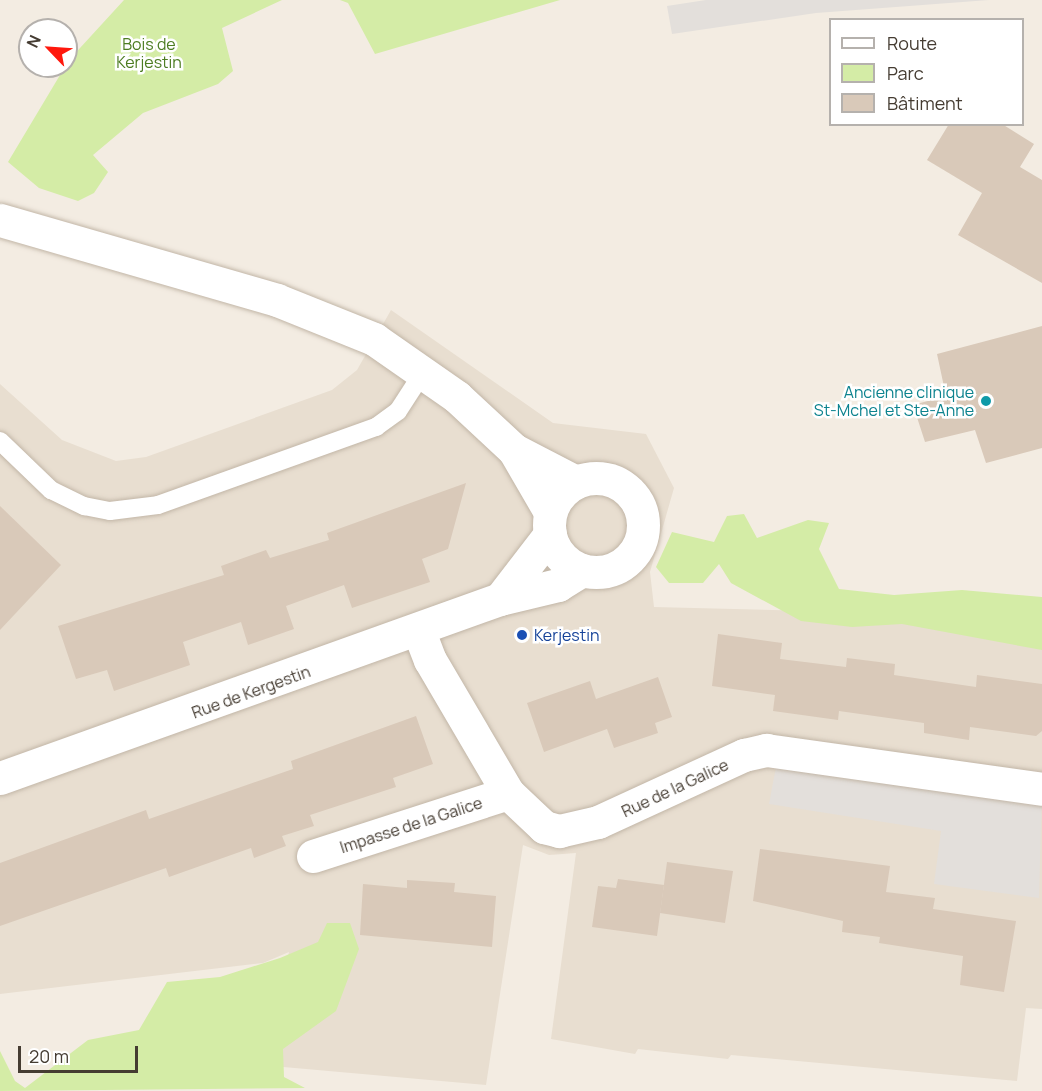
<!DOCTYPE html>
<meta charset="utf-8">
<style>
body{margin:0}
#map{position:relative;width:1042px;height:1091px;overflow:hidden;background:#f3ece2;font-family:Manrope,sans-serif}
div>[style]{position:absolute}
.residential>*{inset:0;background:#e8ded0}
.green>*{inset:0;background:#d4eca6}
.parking>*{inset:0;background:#e3dfdb}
.building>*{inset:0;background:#d9c9b9}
.roads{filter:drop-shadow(0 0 2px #c2b6a7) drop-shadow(0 0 2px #c2b6a7)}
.service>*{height:18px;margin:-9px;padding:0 9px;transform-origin:9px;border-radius:9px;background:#fff}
.minor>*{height:33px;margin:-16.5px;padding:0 16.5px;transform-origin:16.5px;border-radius:16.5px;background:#fff}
.minor>.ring{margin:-16.5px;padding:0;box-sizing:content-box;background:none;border:33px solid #fff;border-radius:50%}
.tertiary>*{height:33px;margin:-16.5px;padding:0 16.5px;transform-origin:16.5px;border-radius:16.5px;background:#fff}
.dots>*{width:16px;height:16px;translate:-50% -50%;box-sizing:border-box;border:3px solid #fff;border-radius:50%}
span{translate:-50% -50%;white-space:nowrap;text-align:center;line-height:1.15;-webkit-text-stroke:5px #fff;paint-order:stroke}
.park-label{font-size:16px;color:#4c7c21}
.culture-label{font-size:16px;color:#0d838f}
.right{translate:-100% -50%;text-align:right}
.transit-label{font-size:16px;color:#164399}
.left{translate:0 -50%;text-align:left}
.street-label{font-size:16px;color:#453c32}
.legend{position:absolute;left:829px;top:18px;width:195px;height:108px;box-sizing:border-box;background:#fff;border:2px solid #b5b1ad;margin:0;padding:8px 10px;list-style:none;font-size:18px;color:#453c32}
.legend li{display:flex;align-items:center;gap:12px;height:30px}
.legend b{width:30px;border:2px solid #b5b1ad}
.north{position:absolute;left:18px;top:18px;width:60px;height:60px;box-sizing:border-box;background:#fff;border:2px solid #b5b1ad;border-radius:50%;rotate:295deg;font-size:16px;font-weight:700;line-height:24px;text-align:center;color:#453c32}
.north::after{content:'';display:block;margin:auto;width:21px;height:27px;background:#ff180d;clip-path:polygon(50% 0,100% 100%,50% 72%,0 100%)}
.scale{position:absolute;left:18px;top:1046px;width:120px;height:27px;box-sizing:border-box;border:3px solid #453c32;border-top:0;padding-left:8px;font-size:18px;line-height:21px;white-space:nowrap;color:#453c32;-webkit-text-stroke:4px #fff;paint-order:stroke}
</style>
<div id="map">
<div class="residential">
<i style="clip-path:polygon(391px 310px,553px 423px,646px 434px,674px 488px,650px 572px,654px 607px,855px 612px,1042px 645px,1042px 1009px,1026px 1008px,1017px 1081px,731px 1055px,728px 1059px,638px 1049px,635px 1054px,551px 1039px,576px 853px,549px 855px,523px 845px,486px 1085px,261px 1065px,289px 952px,263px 963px,0 994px,0 384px,62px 440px,116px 461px,146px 457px,332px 390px,357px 370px)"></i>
</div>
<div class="green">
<i style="clip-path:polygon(124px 0,282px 0,222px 28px,233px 71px,218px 84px,143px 113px,93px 155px,108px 172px,94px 193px,78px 201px,39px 188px,8px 162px,69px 60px)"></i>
<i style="clip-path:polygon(340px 0,560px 0,375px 54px,348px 3px)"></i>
<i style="clip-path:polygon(744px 514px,757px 538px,808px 520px,829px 523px,819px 549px,839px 589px,894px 595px,962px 590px,1042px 597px,1042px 650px,902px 624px,852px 627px,801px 621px,731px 583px,719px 564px,703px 583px,669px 583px,656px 567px,672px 532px,714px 542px,727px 516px)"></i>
<i style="clip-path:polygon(327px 923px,350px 923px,359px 949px,336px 1011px,283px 1049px,284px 1077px,305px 1088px,0 1091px,0 1051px,15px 1081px,25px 1088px,88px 1040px,139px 1030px,167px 982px,220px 977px,280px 958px,318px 942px)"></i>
</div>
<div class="parking">
<i style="clip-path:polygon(706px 0,989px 0,816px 13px,672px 34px,667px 6px)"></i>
<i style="clip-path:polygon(779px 751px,1042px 789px,1039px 898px,934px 884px,941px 831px,769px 804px)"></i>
</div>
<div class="building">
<i style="clip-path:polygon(949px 124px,1002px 124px,1034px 144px,1020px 167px,1042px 180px,1042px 283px,958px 235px,982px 193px,927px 160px)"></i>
<i style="clip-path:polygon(1042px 326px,1042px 448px,986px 463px,975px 430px,925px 442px,913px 405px,946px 396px,937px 354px)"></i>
<i style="clip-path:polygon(466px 483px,448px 549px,422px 559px,430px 582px,352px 608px,344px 585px,286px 606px,294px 629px,248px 645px,241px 622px,183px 642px,190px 665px,114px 691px,107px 670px,76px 679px,58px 626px,224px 575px,221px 566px,266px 550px,270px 558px,329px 540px,327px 533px)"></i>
<i style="clip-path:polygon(0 506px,61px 565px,0 630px)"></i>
<i style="clip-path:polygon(718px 634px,782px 643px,780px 659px,846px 667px,847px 658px,895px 664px,894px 675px,976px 687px,977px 675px,1042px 684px,1042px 731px,1036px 736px,970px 727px,969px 740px,924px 733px,924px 723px,839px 711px,838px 720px,773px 711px,775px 695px,712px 686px)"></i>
<i style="clip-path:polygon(658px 677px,672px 717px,655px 723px,658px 733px,614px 748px,607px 729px,544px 752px,527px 703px,590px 681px,596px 699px)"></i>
<i style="clip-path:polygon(416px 716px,433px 764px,393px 778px,396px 787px,310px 815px,314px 826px,282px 836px,286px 846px,254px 858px,251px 848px,169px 877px,166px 868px,0 926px,0 863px,146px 810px,149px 819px,293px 769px,291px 761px)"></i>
<i style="clip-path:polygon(760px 849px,890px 866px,886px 892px,935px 898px,933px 909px,1016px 921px,1004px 992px,960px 985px,963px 956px,879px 943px,880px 937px,842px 932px,843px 921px,753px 901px)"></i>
<i style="clip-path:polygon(667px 862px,733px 871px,725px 923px,660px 913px)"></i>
<i style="clip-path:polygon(618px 879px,664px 885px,657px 936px,592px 927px,598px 886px,616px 888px)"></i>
<i style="clip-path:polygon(407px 880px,455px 883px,454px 892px,496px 896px,492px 947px,360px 935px,363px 884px,407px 888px)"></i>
</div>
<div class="roads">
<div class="service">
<i style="left:0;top:441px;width:71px;rotate:43.9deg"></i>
<i style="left:51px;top:490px;width:37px;rotate:26deg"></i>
<i style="left:84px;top:506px;width:26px;rotate:11deg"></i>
<i style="left:110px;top:511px;width:48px;rotate:-7.1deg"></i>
<i style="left:158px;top:505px;width:232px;rotate:-19.7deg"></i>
<i style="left:376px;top:427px;width:27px;rotate:-36deg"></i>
<i style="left:398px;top:411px;width:48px;rotate:-57deg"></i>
</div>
<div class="minor">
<i style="left:0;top:220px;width:288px;rotate:16.1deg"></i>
<i style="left:277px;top:300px;width:105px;rotate:21.9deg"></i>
<i style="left:374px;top:339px;width:101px;rotate:34.9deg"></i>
<i style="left:457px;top:397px;width:78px;rotate:42.9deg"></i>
<i style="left:514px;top:450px;width:70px;rotate:27.3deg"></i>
<i class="ring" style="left:549px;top:478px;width:61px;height:61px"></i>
<i style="left:500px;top:599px;width:82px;rotate:-52.4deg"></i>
<i style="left:418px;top:629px;width:33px;rotate:69deg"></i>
<i style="left:430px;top:660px;width:154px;rotate:59.6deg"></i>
<i style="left:508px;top:793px;width:50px;rotate:43.4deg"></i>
<i style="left:544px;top:827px;width:16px;rotate:15deg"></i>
<i style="left:559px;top:831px;width:40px;rotate:-13deg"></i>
<i style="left:598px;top:822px;width:161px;rotate:-24.7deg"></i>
<i style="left:744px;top:755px;width:23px;rotate:-13deg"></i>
<i style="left:766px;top:750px;width:279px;rotate:8deg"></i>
<i style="left:0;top:778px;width:531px;rotate:-19.7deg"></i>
<i style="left:500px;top:599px;width:60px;rotate:-13.6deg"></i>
<i style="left:558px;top:585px;width:28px;rotate:-32deg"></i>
<i style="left:313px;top:856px;width:205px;rotate:-17.9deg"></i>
</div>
<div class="tertiary">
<i style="left:514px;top:450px;width:72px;rotate:59.9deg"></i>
</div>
</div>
<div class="dots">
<i style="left:986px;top:401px;background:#0f9aa8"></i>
<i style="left:522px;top:635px;background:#1a4fb4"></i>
</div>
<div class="park-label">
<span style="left:149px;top:53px">Bois de<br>Kerjestin</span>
</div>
<div class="culture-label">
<span class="right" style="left:974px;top:401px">Ancienne clinique<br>St-Mchel et Ste-Anne</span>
</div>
<div class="transit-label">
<span class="left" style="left:534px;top:635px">Kerjestin</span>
</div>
<div class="street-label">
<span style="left:251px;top:692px;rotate:-20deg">Rue de Kergestin</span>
<span style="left:675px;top:788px;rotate:-25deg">Rue de la Galice</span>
<span style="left:411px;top:825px;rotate:-18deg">Impasse de la Galice</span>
</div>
<ul class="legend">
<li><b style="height:8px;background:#fff"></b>Route</li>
<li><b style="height:16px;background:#d4eca6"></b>Parc</li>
<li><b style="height:16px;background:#d9c9b9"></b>Bâtiment</li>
</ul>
<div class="north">N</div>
<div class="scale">20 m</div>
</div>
